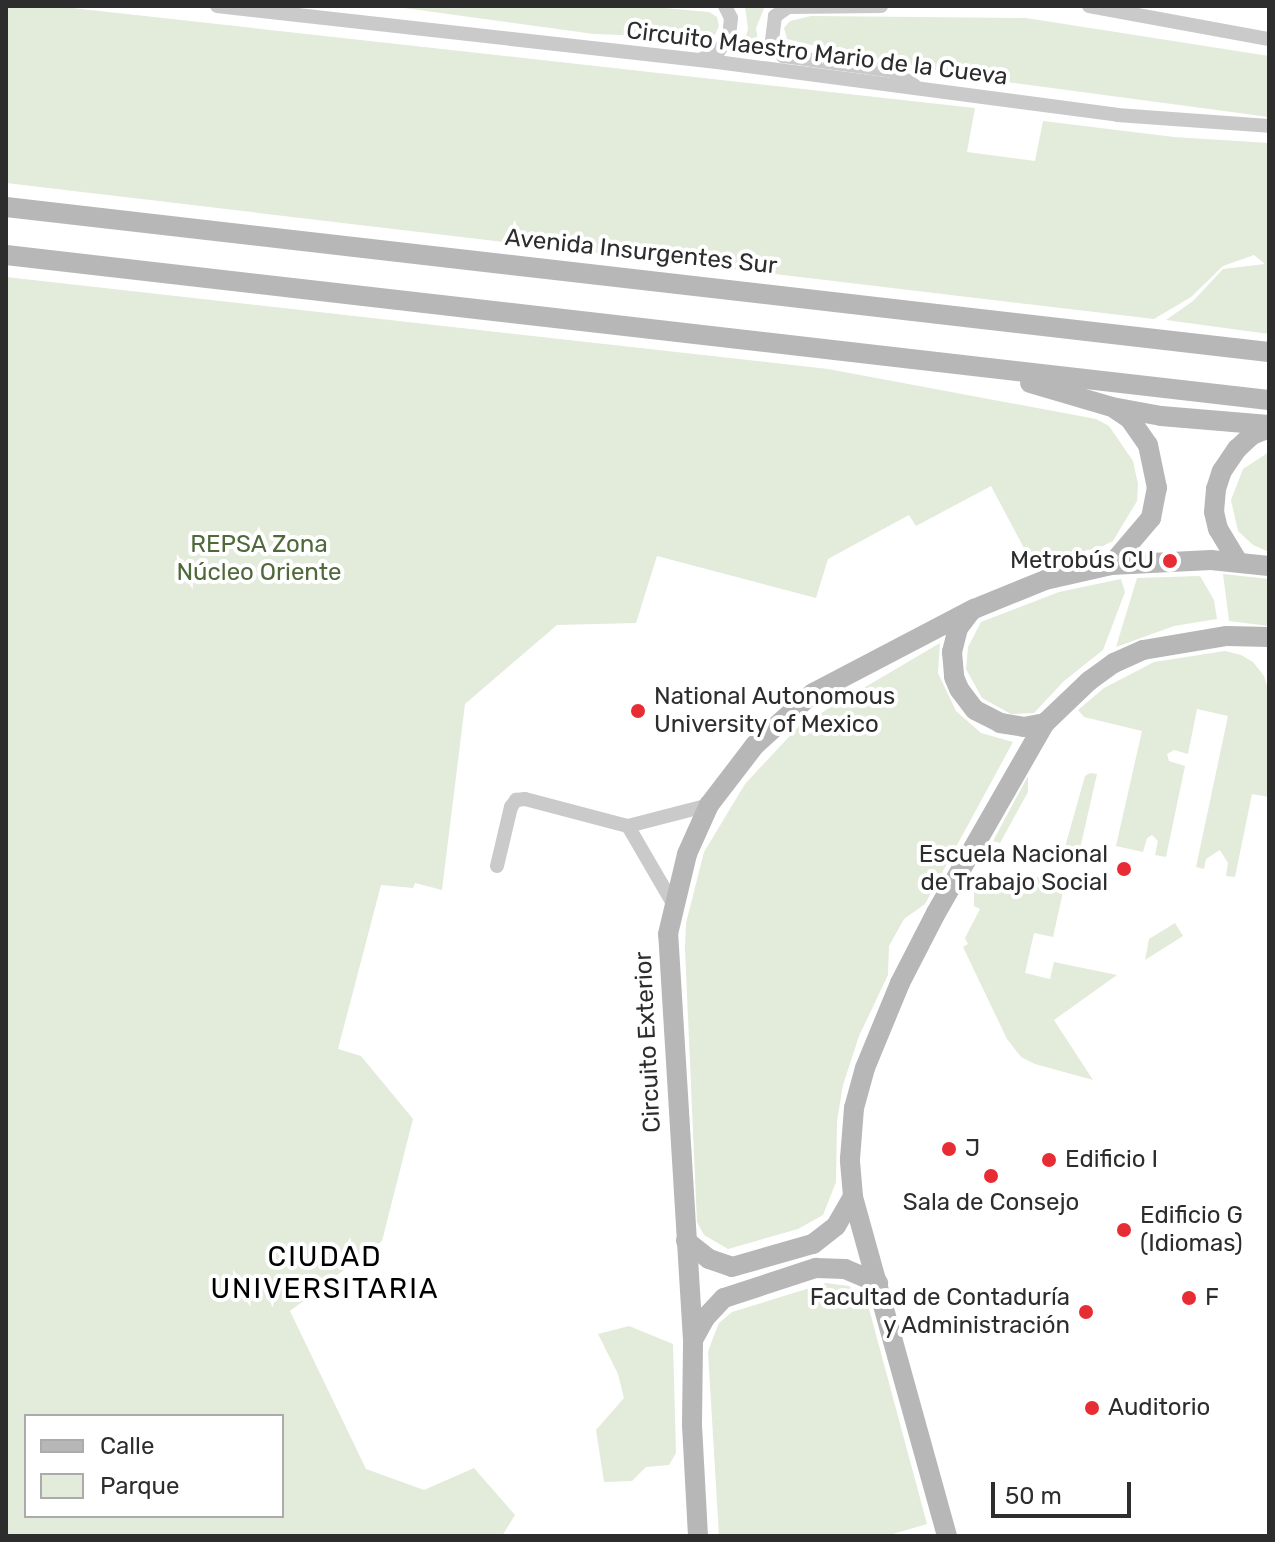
<!DOCTYPE html>
<meta charset="utf-8">
<style>
body{margin:0}
#map{position:relative;width:1275px;height:1542px;overflow:hidden;background:#fff;font-family:Rubik,sans-serif}
div>[style]{position:absolute}
.green>*{inset:0;background:#e3ebda}
.street>*{height:14px;margin:-7px;padding:0 7px;transform-origin:7px;border-radius:7px;background:#cacaca}
.secondary>*{height:20px;margin:-10px;padding:0 10px;transform-origin:10px;border-radius:10px;background:#b7b7b7}
.dots>*{width:22px;height:22px;translate:-50% -50%;box-sizing:border-box;border:4px solid #fff;border-radius:50%}
span{translate:-50% -50%;white-space:nowrap;text-align:center;line-height:1.15;-webkit-text-stroke:8px #fff;paint-order:stroke}
.street-label{font-size:24px;color:#2d2d2d}
.park-label{font-size:24px;color:#4f693a}
.poi-label{font-size:24px;color:#2d2d2d}
.right{translate:-100% -50%;text-align:right}
.left{translate:0 -50%;text-align:left}
.quarter-label{font-size:28px;color:#000;letter-spacing:2px}
.frame{position:absolute;inset:0;border:8px solid #2d2d2d;pointer-events:none}
.legend{position:absolute;left:24px;top:1414px;width:260px;height:104px;box-sizing:border-box;background:#fff;border:2px solid #ababab;margin:0;padding:10px 14px;list-style:none;font-size:24px;color:#2d2d2d}
.legend li{display:flex;align-items:center;gap:16px;height:40px}
.legend b{width:40px;border:2px solid #ababab}
.scale{position:absolute;left:991px;top:1482px;width:140px;height:36px;box-sizing:border-box;border:4px solid #2d2d2d;border-top:0;padding-left:10px;font-size:24px;line-height:28px;white-space:nowrap;color:#2d2d2d;-webkit-text-stroke:6px #fff;paint-order:stroke}
</style>
<div id="map">
<div class="green">
<i style="clip-path:polygon(6px 6px,54px 6px,975px 108px,967px 152px,1035px 161px,1043px 121px,1174px 137px,1269px 143px,1269px 334px,1166px 320px,1193px 301px,1223px 269px,1265px 264px,1254px 255px,1223px 266px,1191px 297px,1154px 319px,6px 183px)"></i>
<i style="clip-path:polygon(390px 6px,642px 6px,709px 12px,717px 17px,719px 26px,715px 35px,707px 38px,594px 34px)"></i>
<i style="clip-path:polygon(745px 6px,765px 6px,756px 28px,760px 57px,741px 53px,748px 29px)"></i>
<i style="clip-path:polygon(811px 16px,1026px 18px,1269px 56px,1269px 117px,992px 80px,835px 51px,787px 39px,784px 28px,790px 21px)"></i>
<i style="clip-path:polygon(evenodd,6px 277px,828px 369px,1096px 419px,1109px 426px,1133px 461px,1138px 484px,1137px 501px,1113px 541px,1101px 547px,1032px 563px,991px 486px,916px 526px,909px 515px,828px 559px,816px 598px,657px 556px,636px 623px,557px 625px,465px 704px,442px 890px,415px 883px,413px 888px,381px 885px,338px 1049px,361px 1056px,413px 1119px,382px 1241px,290px 1311px,366px 1469px,424px 1490px,474px 1468px,515px 1515px,502px 1536px,6px 1536px,6px 277px,26px 1416px,282px 1416px,282px 1516px,26px 1516px,26px 1416px)"></i>
<i style="clip-path:polygon(1269px 452px,1269px 552px,1253px 545px,1238px 531px,1231px 500px,1243px 469px)"></i>
<i style="clip-path:polygon(1223px 574px,1269px 579px,1269px 626px,1229px 621px)"></i>
<i style="clip-path:polygon(1200px 576px,1214px 600px,1217px 619px,1174px 626px,1116px 647px,1137px 578px)"></i>
<i style="clip-path:polygon(1121px 579px,1125px 592px,1103px 650px,1064px 681px,1034px 713px,1011px 714px,982px 698px,966px 669px,968px 647px,981px 622px,1059px 592px)"></i>
<i style="clip-path:polygon(940px 643px,938px 673px,956px 711px,981px 733px,1013px 742px,925px 904px,904px 919px,889px 946px,888px 975px,859px 1036px,843px 1085px,837px 1121px,836px 1182px,823px 1215px,798px 1229px,728px 1249px,704px 1235px,697px 1222px,685px 949px,686px 923px,704px 852px,745px 784px,799px 726px)"></i>
<i style="clip-path:polygon(1225px 651px,1241px 655px,1253px 662px,1264px 676px,1269px 693px,1269px 797px,1252px 794px,1235px 877px,1226px 876px,1228px 863px,1220px 850px,1206px 859px,1204px 869px,1196px 867px,1228px 716px,1197px 709px,1188px 754px,1174px 750px,1167px 754px,1169px 761px,1185px 766px,1166px 857px,1155px 855px,1158px 841px,1152px 835px,1147px 838px,1143px 852px,1116px 846px,1142px 731px,1084px 717px,1078px 710px,1104px 688px,1154px 662px)"></i>
<i style="clip-path:polygon(1090px 773px,1097px 774px,1077px 862px,1075px 856px,1063px 854px,1085px 776px)"></i>
<i style="clip-path:polygon(1028px 776px,1028px 792px,1000px 843px,993px 841px)"></i>
<i style="clip-path:polygon(1023px 874px,1058px 882px,1057px 889px,1063px 892px,1053px 937px,1034px 933px,1025px 973px,1050px 979px,1054px 962px,1117px 975px,1054px 1020px,1093px 1080px,1035px 1064px,1021px 1057px,1007px 1039px,963px 947px,968px 944px,965px 938px,980px 909px,974px 906px,974px 882px,995px 887px)"></i>
<i style="clip-path:polygon(1175px 923px,1183px 936px,1145px 960px,1149px 939px)"></i>
<i style="clip-path:polygon(826px 1283px,849px 1286px,868px 1305px,927px 1524px,886px 1536px,719px 1536px,708px 1352px,713px 1338px,719px 1323px,732px 1312px)"></i>
<i style="clip-path:polygon(629px 1326px,673px 1344px,676px 1453px,669px 1465px,646px 1467px,632px 1481px,604px 1482px,596px 1430px,624px 1398px,618px 1374px,598px 1334px)"></i>
</div>
<div class="street">
<i style="left:217px;top:6px;width:503px;rotate:6.39deg"></i>
<i style="left:717px;top:62px;width:403px;rotate:7.5deg"></i>
<i style="left:1117px;top:115px;width:152px;rotate:4.1deg"></i>
<i style="left:881px;top:6px;width:93px;rotate:179.4deg"></i>
<i style="left:788px;top:7px;width:16px;rotate:145deg"></i>
<i style="left:775px;top:16px;width:25px;rotate:97deg"></i>
<i style="left:772px;top:41px;width:19px;rotate:54deg"></i>
<i style="left:783px;top:56px;width:110px;rotate:7.8deg"></i>
<i style="left:892px;top:71px;width:27px;rotate:33deg"></i>
<i style="left:1089px;top:6px;width:183px;rotate:10.4deg"></i>
<i style="left:702px;top:59px;width:17px;rotate:-24deg"></i>
<i style="left:718px;top:52px;width:19px;rotate:-54deg"></i>
<i style="left:729px;top:37px;width:19px;rotate:-84deg"></i>
<i style="left:731px;top:18px;width:13px;rotate:-117deg"></i>
<i style="left:628px;top:826px;width:91px;rotate:59.8deg"></i>
<i style="left:497px;top:866px;width:61px;rotate:-76.7deg"></i>
<i style="left:511px;top:807px;width:9px;rotate:-54deg"></i>
<i style="left:516px;top:800px;width:9px;rotate:-6deg"></i>
<i style="left:525px;top:799px;width:106px;rotate:14.7deg"></i>
<i style="left:628px;top:826px;width:84px;rotate:-14.5deg"></i>
</div>
<div class="secondary">
<i style="left:6px;top:207px;width:1271px;rotate:6.55deg"></i>
<i style="left:6px;top:255px;width:1271px;rotate:6.55deg"></i>
<i style="left:1030px;top:383px;width:85px;rotate:16.3deg"></i>
<i style="left:1112px;top:407px;width:50px;rotate:10.4deg"></i>
<i style="left:1161px;top:416px;width:108px;rotate:4.8deg"></i>
<i style="left:1238px;top:562px;width:39px;rotate:-121deg"></i>
<i style="left:1218px;top:529px;width:17px;rotate:-103deg"></i>
<i style="left:1214px;top:512px;width:23px;rotate:-85deg"></i>
<i style="left:1216px;top:489px;width:19px;rotate:-72deg"></i>
<i style="left:1222px;top:471px;width:27px;rotate:-56deg"></i>
<i style="left:1237px;top:449px;width:21px;rotate:-43deg"></i>
<i style="left:1252px;top:435px;width:18px;rotate:-22deg"></i>
<i style="left:1111px;top:565px;width:62px;rotate:-49.6deg"></i>
<i style="left:1151px;top:518px;width:31px;rotate:-79deg"></i>
<i style="left:1157px;top:488px;width:44px;rotate:-101.8deg"></i>
<i style="left:1148px;top:445px;width:32px;rotate:-125deg"></i>
<i style="left:1130px;top:419px;width:18px;rotate:-146deg"></i>
<i style="left:971px;top:611px;width:21px;rotate:127deg"></i>
<i style="left:958px;top:628px;width:25px;rotate:104deg"></i>
<i style="left:952px;top:652px;width:25px;rotate:85deg"></i>
<i style="left:954px;top:677px;width:13px;rotate:67deg"></i>
<i style="left:959px;top:689px;width:26px;rotate:53deg"></i>
<i style="left:975px;top:710px;width:28px;rotate:27deg"></i>
<i style="left:1000px;top:723px;width:24px;rotate:9deg"></i>
<i style="left:1024px;top:727px;width:21px;rotate:-11deg"></i>
<i style="left:686px;top:1241px;width:29px;rotate:38deg"></i>
<i style="left:709px;top:1259px;width:24px;rotate:19deg"></i>
<i style="left:732px;top:1267px;width:84px;rotate:-15.9deg"></i>
<i style="left:813px;top:1244px;width:29px;rotate:-38deg"></i>
<i style="left:836px;top:1226px;width:34px;rotate:-60deg"></i>
<i style="left:693px;top:1340px;width:26px;rotate:-61deg"></i>
<i style="left:706px;top:1317px;width:26px;rotate:-47deg"></i>
<i style="left:724px;top:1298px;width:97px;rotate:-18.1deg"></i>
<i style="left:816px;top:1268px;width:29px;rotate:2deg"></i>
<i style="left:845px;top:1269px;width:36px;rotate:23deg"></i>
<i style="left:698px;top:1536px;width:111px;rotate:-93.1deg"></i>
<i style="left:692px;top:1425px;width:85px;rotate:-89.3deg"></i>
<i style="left:693px;top:1340px;width:407px;rotate:-93.5deg"></i>
<i style="left:668px;top:934px;width:82px;rotate:-76.6deg"></i>
<i style="left:687px;top:854px;width:54px;rotate:-65.8deg"></i>
<i style="left:709px;top:805px;width:76px;rotate:-52.5deg"></i>
<i style="left:755px;top:745px;width:78px;rotate:-41.9deg"></i>
<i style="left:813px;top:693px;width:182px;rotate:-27.6deg"></i>
<i style="left:974px;top:609px;width:77px;rotate:-22.2deg"></i>
<i style="left:1045px;top:580px;width:68px;rotate:-12.8deg"></i>
<i style="left:1111px;top:565px;width:100px;rotate:-2.9deg"></i>
<i style="left:1211px;top:560px;width:58px;rotate:5.9deg"></i>
<i style="left:947px;top:1536px;width:353px;rotate:-105.5deg"></i>
<i style="left:853px;top:1196px;width:37px;rotate:-95deg"></i>
<i style="left:850px;top:1159px;width:51px;rotate:-85.5deg"></i>
<i style="left:854px;top:1108px;width:41px;rotate:-74.6deg"></i>
<i style="left:865px;top:1068px;width:92px;rotate:-67.6deg"></i>
<i style="left:900px;top:983px;width:79px;rotate:-62.8deg"></i>
<i style="left:936px;top:913px;width:219px;rotate:-60.2deg"></i>
<i style="left:1045px;top:723px;width:61px;rotate:-43.7deg"></i>
<i style="left:1089px;top:681px;width:31px;rotate:-36deg"></i>
<i style="left:1114px;top:663px;width:32px;rotate:-24deg"></i>
<i style="left:1143px;top:650px;width:85px;rotate:-9.5deg"></i>
<i style="left:1227px;top:636px;width:42px;rotate:1.4deg"></i>
</div>
<div class="dots">
<i style="left:1170px;top:561px;background:#e82c33"></i>
<i style="left:638px;top:711px;background:#e82c33"></i>
<i style="left:1124px;top:869px;background:#e82c33"></i>
<i style="left:949px;top:1149px;background:#e82c33"></i>
<i style="left:1049px;top:1160px;background:#e82c33"></i>
<i style="left:991px;top:1176px;background:#e82c33"></i>
<i style="left:1124px;top:1230px;background:#e82c33"></i>
<i style="left:1189px;top:1298px;background:#e82c33"></i>
<i style="left:1086px;top:1312px;background:#e82c33"></i>
<i style="left:1092px;top:1408px;background:#e82c33"></i>
</div>
<div class="street-label">
<span style="left:817px;top:54px;rotate:7deg">Circuito Maestro Mario de la Cueva</span>
<span style="left:641px;top:252px;rotate:6deg">Avenida Insurgentes Sur</span>
<span style="left:648px;top:1042px;rotate:-93deg">Circuito Exterior</span>
</div>
<div class="park-label">
<span style="left:259px;top:559px">REPSA Zona<br>Núcleo Oriente</span>
</div>
<div class="poi-label">
<span class="right" style="left:1154px;top:561px">Metrobús CU</span>
<span class="left" style="left:654px;top:711px">National Autonomous<br>University of Mexico</span>
<span class="right" style="left:1108px;top:869px">Escuela Nacional<br>de Trabajo Social</span>
<span class="left" style="left:965px;top:1149px">J</span>
<span class="left" style="left:1065px;top:1160px">Edificio I</span>
<span style="left:991px;top:1203px">Sala de Consejo</span>
<span class="left" style="left:1140px;top:1230px">Edificio G<br>(Idiomas)</span>
<span class="right" style="left:1070px;top:1312px">Facultad de Contaduría<br>y Administración</span>
<span class="left" style="left:1205px;top:1298px">F</span>
<span class="left" style="left:1108px;top:1408px">Auditorio</span>
</div>
<div class="quarter-label">
<span style="left:325px;top:1273px">CIUDAD<br>UNIVERSITARIA</span>
</div>
<div class="frame"></div>
<ul class="legend">
<li><b style="height:10px;background:#b7b7b7"></b>Calle</li>
<li><b style="height:22px;background:#e3ebda"></b>Parque</li>
</ul>
<div class="scale">50 m</div>
</div>
